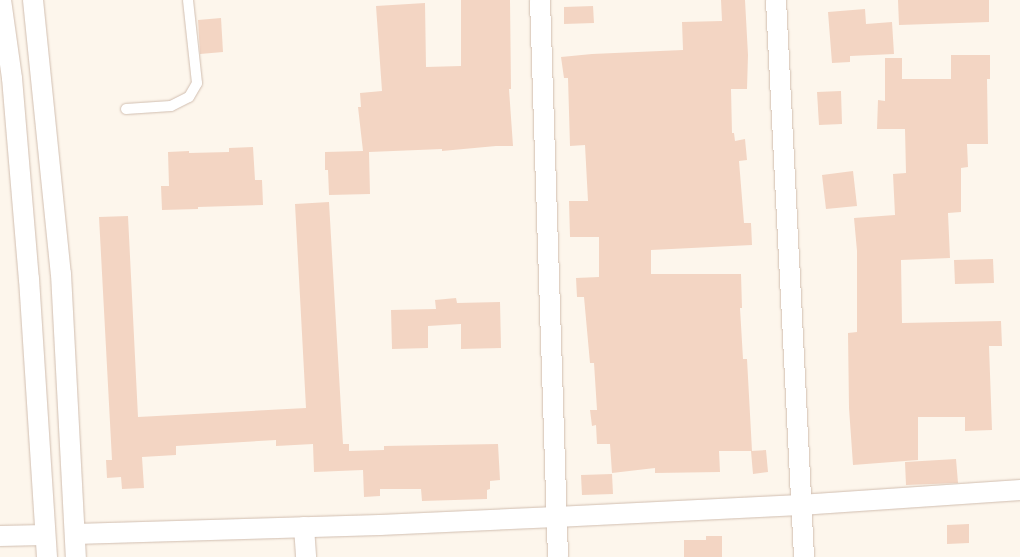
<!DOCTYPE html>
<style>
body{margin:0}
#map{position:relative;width:1020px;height:557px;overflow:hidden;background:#fdf6ec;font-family:Rubik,sans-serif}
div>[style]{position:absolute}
.building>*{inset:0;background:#f3d5c3}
.roads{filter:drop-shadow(0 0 1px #d1beb0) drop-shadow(0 0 1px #d1beb0)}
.lane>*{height:10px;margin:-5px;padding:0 5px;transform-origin:5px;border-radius:5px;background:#fff}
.street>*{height:20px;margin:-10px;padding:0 10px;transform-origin:10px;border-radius:10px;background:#fff}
span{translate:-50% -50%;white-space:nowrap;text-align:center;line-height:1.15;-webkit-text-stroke:3px #fffaf3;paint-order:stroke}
</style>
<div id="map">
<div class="building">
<i style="clip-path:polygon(461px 0,510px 0,511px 89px,509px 89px,513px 146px,496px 146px,442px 151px,442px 149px,369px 152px,370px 194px,329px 195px,328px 170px,325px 170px,325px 152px,363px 151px,358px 107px,361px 107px,360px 93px,382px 91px,376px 6px,425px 3px,426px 67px,461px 66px)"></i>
<i style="clip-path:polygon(721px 0,745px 0,748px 55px,747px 89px,731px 89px,732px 133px,734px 133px,735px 141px,745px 139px,747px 160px,739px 161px,744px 223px,751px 223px,752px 245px,651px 250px,651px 274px,741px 274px,742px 308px,740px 308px,743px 359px,747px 359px,752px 451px,719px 451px,720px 472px,655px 473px,655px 468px,612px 473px,610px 444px,597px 444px,596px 425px,592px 426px,590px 410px,597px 410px,594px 363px,590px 363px,584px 297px,577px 297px,576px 278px,599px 277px,599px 237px,570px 237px,569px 201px,588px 201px,585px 145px,570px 146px,568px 78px,564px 78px,561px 57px,592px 54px,683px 50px,682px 22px,722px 21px)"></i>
<i style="clip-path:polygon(898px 0,989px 0,989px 22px,899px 25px)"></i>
<i style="clip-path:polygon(593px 6px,594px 23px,564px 24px,564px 7px)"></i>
<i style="clip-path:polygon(865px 9px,866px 24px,892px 22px,894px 54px,850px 56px,850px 62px,832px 63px,828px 12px)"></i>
<i style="clip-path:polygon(221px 18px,223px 52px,200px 54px,198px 20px)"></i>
<i style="clip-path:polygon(951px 55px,990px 55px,990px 79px,987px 79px,988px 144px,967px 144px,968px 167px,961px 168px,961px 212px,948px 213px,950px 258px,901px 260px,902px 323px,1001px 321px,1002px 346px,989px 346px,992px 430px,965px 431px,965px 417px,918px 417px,918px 460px,853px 465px,849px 408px,848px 333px,857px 332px,857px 251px,854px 218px,895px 215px,893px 174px,906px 173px,905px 129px,877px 129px,878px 100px,885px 101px,885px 58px,902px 58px,902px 79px,951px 79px)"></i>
<i style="clip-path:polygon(841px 91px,842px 124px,819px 125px,817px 92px)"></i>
<i style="clip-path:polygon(253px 147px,255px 180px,262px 180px,263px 205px,198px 207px,198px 209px,162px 210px,161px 186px,169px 186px,168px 152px,189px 151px,189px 153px,229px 152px,229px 148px)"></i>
<i style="clip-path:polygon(853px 171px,857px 206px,826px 209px,822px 175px)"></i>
<i style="clip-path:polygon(329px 202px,343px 444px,349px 444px,349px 451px,384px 450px,384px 446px,498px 444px,500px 480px,490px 481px,490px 489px,487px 490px,487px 499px,422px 501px,421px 489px,380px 489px,380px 496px,364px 497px,363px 470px,314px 472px,313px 444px,276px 446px,276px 440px,176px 446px,176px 455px,142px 457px,144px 488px,122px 489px,121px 477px,107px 478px,106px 460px,112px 460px,99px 217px,128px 216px,138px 417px,306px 408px,295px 204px)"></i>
<i style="clip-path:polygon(993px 259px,994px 283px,955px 284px,954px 260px)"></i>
<i style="clip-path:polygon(456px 298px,457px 303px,500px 302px,501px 348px,461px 349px,461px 324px,428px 326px,428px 348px,392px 349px,391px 310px,436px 309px,435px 300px)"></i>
<i style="clip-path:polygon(766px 450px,768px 472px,753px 474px,751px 451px)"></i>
<i style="clip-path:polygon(956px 459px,958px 483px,906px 485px,905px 462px)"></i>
<i style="clip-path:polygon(612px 474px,613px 494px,582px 495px,581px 475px)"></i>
<i style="clip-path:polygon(969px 524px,969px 543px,947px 544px,947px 525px)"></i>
<i style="clip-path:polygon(706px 536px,722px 536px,722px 557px,684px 557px,684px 540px,706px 540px)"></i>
</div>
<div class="roads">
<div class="lane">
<i style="left:126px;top:109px;width:45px;rotate:-3.8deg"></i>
<i style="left:171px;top:106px;width:20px;rotate:-27deg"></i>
<i style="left:189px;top:97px;width:16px;rotate:-60deg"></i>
<i style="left:197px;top:83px;width:83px;rotate:-96.2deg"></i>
</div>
<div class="street">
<i style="left:1px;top:0;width:79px;rotate:82deg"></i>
<i style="left:12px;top:78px;width:202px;rotate:85.2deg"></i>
<i style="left:29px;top:279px;width:279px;rotate:86.3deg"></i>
<i style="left:33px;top:0;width:275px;rotate:84.2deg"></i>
<i style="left:61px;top:274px;width:283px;rotate:87deg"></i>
<i style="left:540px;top:0;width:557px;rotate:88.15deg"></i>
<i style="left:776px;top:0;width:558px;rotate:87.12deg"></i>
<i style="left:304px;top:527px;width:30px;rotate:86deg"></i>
<i style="left:75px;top:534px;width:305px;rotate:-1.7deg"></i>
<i style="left:380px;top:525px;width:176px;rotate:-2.6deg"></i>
<i style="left:556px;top:517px;width:244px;rotate:-2.8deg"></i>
<i style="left:800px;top:505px;width:221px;rotate:-3.9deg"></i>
<i style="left:0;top:536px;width:45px;rotate:-1.3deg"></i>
</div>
</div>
</div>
